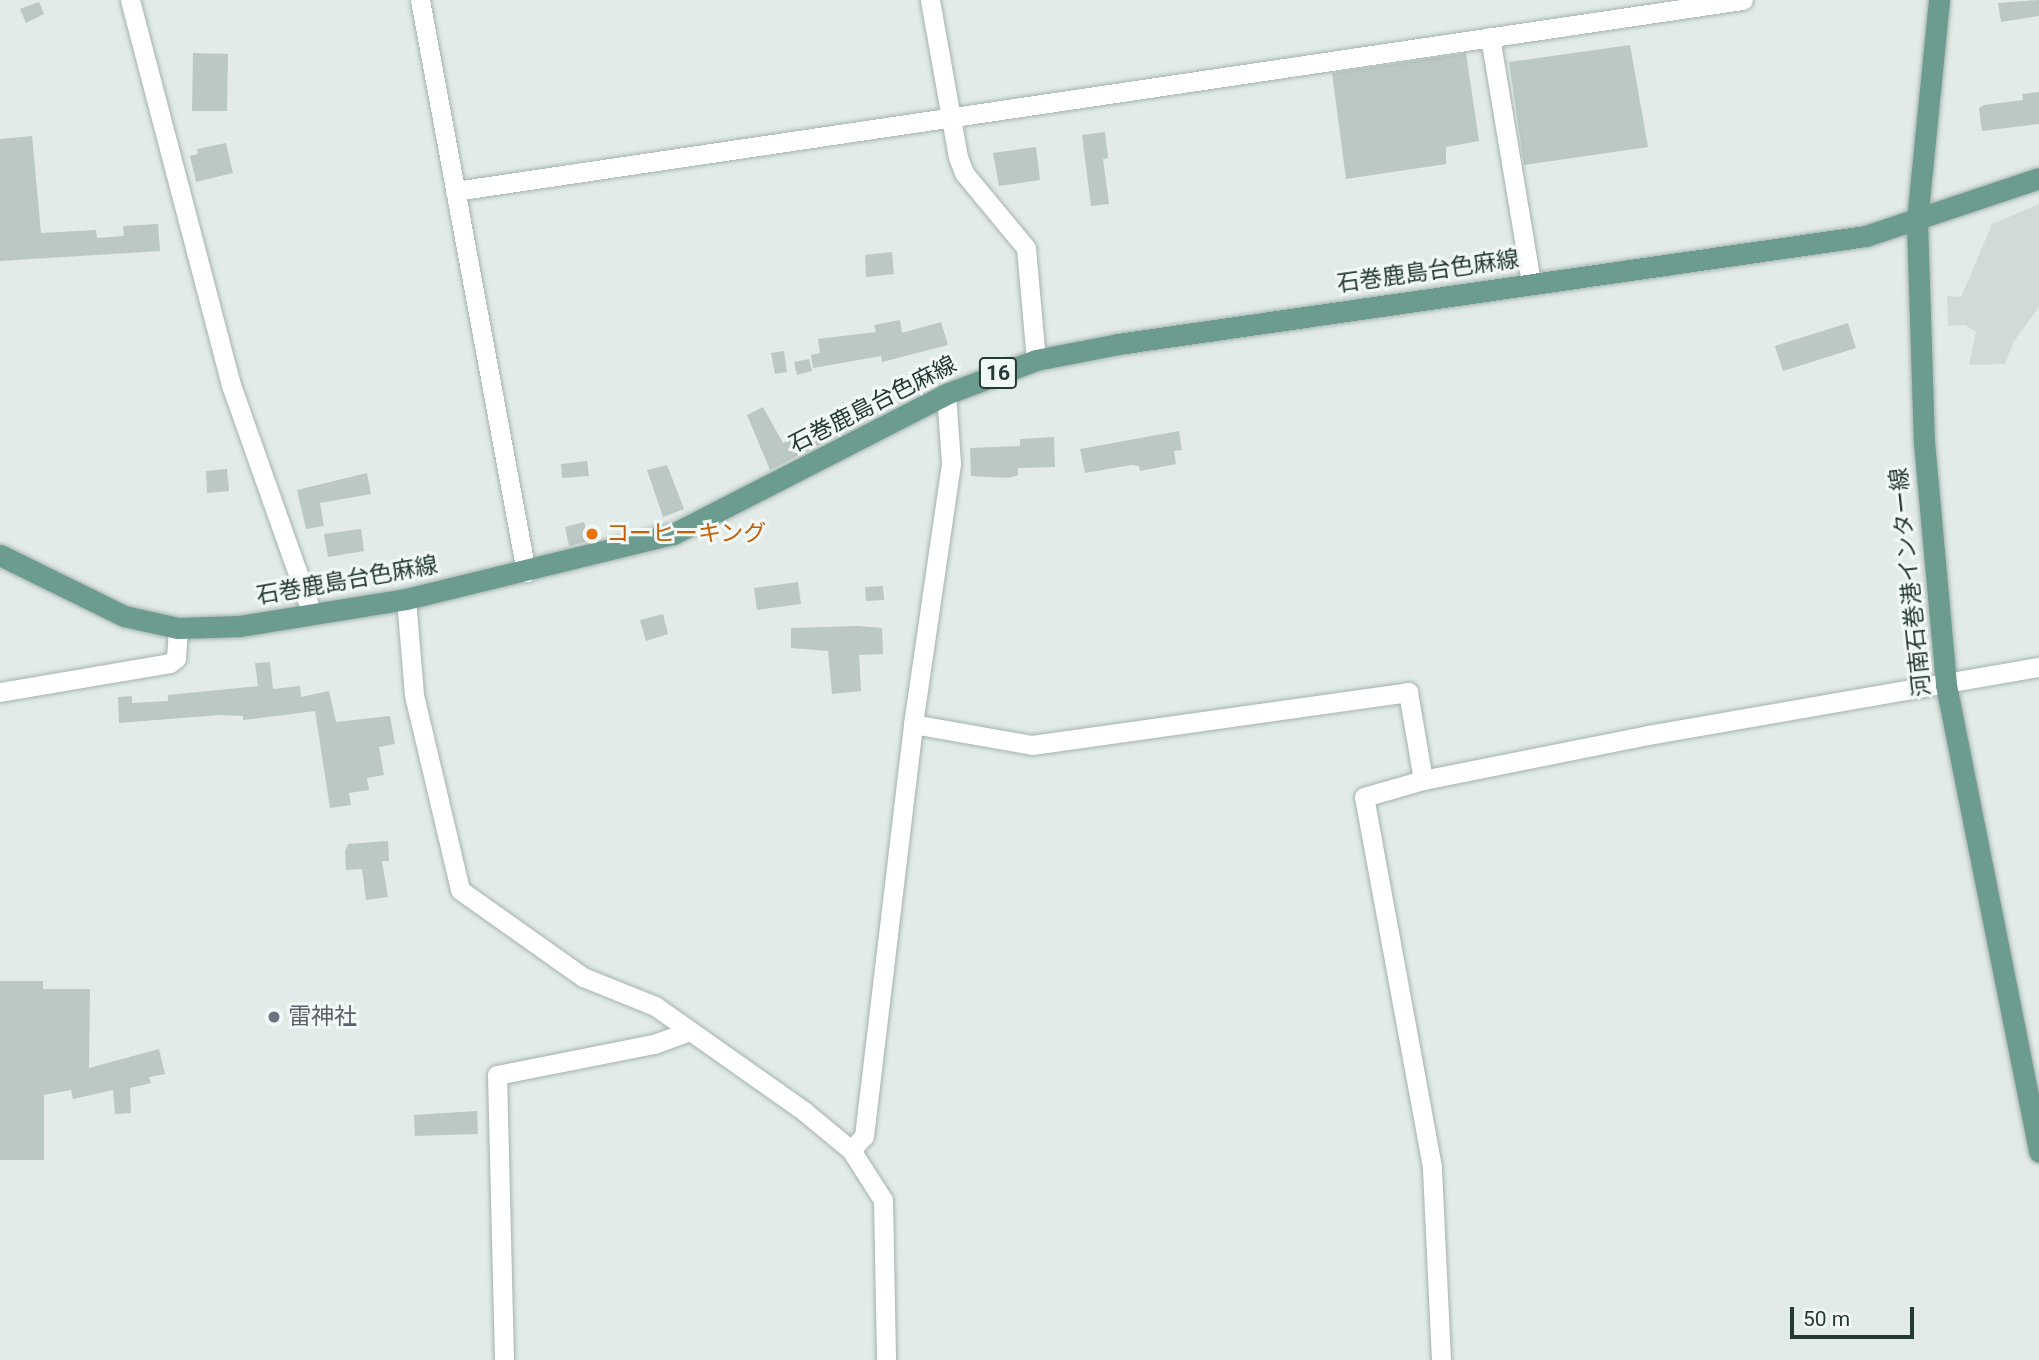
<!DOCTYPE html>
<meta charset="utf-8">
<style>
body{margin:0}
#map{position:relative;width:2039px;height:1360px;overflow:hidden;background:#e2ebe7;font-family:Roboto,"Noto Sans JP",sans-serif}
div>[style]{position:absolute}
.built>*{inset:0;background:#d1dbd6}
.building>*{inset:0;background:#bbc8c3}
.roads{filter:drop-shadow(0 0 2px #a5b2ae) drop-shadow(0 0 2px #a5b2ae)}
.minor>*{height:19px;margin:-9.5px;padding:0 9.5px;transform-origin:9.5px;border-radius:9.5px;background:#fff}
.major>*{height:21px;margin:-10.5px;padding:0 10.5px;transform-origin:10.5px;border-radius:10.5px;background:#6b9c8f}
.dots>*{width:19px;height:19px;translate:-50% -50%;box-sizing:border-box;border:4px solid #f2f8f5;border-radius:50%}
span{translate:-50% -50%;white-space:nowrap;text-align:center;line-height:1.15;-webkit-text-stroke:6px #f2f8f5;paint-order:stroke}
.shield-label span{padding:2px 5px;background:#f2f8f5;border:2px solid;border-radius:5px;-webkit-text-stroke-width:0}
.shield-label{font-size:21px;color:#243a34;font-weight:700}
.street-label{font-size:23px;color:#243a34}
.food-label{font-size:23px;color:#c56008}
.left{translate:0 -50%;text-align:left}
.worship-label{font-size:23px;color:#5b616d}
.scale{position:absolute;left:1790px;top:1307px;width:124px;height:32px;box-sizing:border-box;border:4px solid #243a34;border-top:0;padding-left:9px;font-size:21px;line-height:24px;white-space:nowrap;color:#243a34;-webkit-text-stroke:5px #f2f8f5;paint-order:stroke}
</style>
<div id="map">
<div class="built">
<i style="clip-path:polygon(2039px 204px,2039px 307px,2014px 341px,2005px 364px,1969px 365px,1976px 332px,1965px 325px,1948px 326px,1947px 296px,1961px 297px,1992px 224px)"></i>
</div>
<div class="building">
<i style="clip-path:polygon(2039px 0,2039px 16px,2001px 22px,1998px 3px)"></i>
<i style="clip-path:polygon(39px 2px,44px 14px,26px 23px,20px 9px)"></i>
<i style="clip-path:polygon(1630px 45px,1648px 147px,1524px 165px,1509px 62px)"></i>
<i style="clip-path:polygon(193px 53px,228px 54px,227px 111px,192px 111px)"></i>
<i style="clip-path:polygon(1466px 53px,1479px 141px,1446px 147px,1446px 164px,1346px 179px,1332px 73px)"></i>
<i style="clip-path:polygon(2039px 92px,2039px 124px,1982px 131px,1979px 108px,1984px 105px,2023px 100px,2022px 94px)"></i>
<i style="clip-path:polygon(1105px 132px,1108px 158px,1103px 159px,1109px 204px,1091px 206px,1082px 135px)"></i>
<i style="clip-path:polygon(32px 136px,41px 233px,96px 230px,97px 238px,124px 236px,123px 226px,158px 224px,160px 251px,0 261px,0 139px)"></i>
<i style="clip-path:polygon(226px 143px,233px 173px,196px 182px,190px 156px,198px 154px,197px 149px)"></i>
<i style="clip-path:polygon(1036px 147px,1040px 180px,999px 186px,993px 153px)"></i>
<i style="clip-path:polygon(892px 252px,894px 274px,866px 277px,865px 255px)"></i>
<i style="clip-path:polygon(900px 320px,902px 333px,941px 322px,948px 345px,882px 362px,881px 356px,813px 368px,811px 355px,820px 353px,818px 339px,876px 332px,874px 325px)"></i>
<i style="clip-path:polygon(1848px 323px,1856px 348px,1783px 371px,1775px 346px)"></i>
<i style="clip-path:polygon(784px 351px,787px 372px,775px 374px,771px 353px)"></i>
<i style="clip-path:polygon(809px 359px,812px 371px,797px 375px,794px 362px)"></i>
<i style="clip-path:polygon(763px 407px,783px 443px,819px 426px,826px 441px,770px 470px,747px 415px)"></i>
<i style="clip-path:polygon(1179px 431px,1182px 450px,1174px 451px,1176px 464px,1140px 471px,1139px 466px,1131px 465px,1085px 473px,1080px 449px)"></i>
<i style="clip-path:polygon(1054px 437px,1055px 467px,1018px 468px,1018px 475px,1009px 478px,971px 476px,970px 448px,1020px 446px,1020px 439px)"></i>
<i style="clip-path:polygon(587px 461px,589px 476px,562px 478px,561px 464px)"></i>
<i style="clip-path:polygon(667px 465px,684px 509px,663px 517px,647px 470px)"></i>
<i style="clip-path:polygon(227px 469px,229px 491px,207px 493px,206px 471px)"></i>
<i style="clip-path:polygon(367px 473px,371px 494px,320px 503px,324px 526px,306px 529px,297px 490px)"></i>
<i style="clip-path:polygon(584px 522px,589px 541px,569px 546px,565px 527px)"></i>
<i style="clip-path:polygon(361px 529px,364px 551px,328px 557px,324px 534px)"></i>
<i style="clip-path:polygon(798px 582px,801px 604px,757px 610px,754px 588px)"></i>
<i style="clip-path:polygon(883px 586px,884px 600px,866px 601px,865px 587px)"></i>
<i style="clip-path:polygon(663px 614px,668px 634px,646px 641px,640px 620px)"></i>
<i style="clip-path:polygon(858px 626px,882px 628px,883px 654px,859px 655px,861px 691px,832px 694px,828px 651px,791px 648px,791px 628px)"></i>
<i style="clip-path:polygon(270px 662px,273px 689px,300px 686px,301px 697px,329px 691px,336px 722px,390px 716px,395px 744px,379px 747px,384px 775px,367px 778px,369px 790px,349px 793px,351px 805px,330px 808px,315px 711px,243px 720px,243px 716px,219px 715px,119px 723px,118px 697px,132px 696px,132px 703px,168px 701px,168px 695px,258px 686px,255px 663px)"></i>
<i style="clip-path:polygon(388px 841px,389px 861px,382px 861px,388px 897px,366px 900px,362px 869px,346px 870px,345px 851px,348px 844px)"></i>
<i style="clip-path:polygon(0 981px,43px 981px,43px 989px,90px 989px,89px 1068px,159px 1049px,165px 1074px,149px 1077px,151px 1083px,130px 1088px,131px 1113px,115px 1114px,113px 1090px,73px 1099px,71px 1090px,44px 1095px,44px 1160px,0 1160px)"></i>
<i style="clip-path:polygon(477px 1111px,478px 1134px,415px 1136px,414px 1115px)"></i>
</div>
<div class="roads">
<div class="minor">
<i style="left:130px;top:0;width:398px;rotate:75.3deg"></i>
<i style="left:231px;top:385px;width:243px;rotate:70.5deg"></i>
<i style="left:420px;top:0;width:582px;rotate:79.5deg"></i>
<i style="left:930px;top:0;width:159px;rotate:79.9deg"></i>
<i style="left:958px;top:157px;width:17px;rotate:69deg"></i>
<i style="left:964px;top:173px;width:97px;rotate:50.4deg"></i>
<i style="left:1026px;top:248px;width:112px;rotate:84.9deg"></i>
<i style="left:1490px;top:37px;width:249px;rotate:80.5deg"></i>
<i style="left:455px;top:191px;width:1302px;rotate:-8.44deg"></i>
<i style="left:406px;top:599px;width:96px;rotate:85.2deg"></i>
<i style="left:414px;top:695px;width:200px;rotate:76.7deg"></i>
<i style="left:460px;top:890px;width:151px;rotate:35.3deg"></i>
<i style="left:583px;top:977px;width:78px;rotate:21.9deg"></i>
<i style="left:655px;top:1006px;width:184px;rotate:35.2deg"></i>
<i style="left:805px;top:1112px;width:60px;rotate:39.6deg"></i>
<i style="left:851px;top:1150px;width:59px;rotate:57.4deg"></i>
<i style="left:883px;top:1200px;width:160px;rotate:88.9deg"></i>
<i style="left:0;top:692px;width:172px;rotate:-9.7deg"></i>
<i style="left:170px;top:663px;width:8px;rotate:-40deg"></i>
<i style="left:176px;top:658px;width:30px;rotate:-86deg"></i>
<i style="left:913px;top:724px;width:121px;rotate:10deg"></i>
<i style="left:1032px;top:745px;width:380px;rotate:-8deg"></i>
<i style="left:1408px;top:692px;width:89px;rotate:80.3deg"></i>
<i style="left:851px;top:1150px;width:19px;rotate:-47deg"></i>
<i style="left:864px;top:1136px;width:415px;rotate:-83.2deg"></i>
<i style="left:913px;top:724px;width:264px;rotate:-81.7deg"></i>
<i style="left:951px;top:463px;width:69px;rotate:-94.1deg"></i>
<i style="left:504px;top:1360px;width:285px;rotate:-91.4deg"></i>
<i style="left:497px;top:1075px;width:160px;rotate:-11.2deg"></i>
<i style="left:654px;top:1044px;width:37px;rotate:-20deg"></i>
<i style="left:1441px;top:1360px;width:193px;rotate:-92.7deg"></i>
<i style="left:1432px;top:1167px;width:376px;rotate:-100.4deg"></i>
<i style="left:1364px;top:797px;width:61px;rotate:-16.1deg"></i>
<i style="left:1423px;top:780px;width:229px;rotate:-11.3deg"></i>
<i style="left:1648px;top:735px;width:397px;rotate:-9.9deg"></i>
</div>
<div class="major">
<i style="left:1939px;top:0;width:223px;rotate:95.7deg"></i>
<i style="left:1917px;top:222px;width:220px;rotate:88.2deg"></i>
<i style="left:1924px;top:442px;width:244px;rotate:84.8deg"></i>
<i style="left:1946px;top:685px;width:476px;rotate:78.7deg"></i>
<i style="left:0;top:555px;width:138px;rotate:26.2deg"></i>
<i style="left:124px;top:616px;width:55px;rotate:12.5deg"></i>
<i style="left:178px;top:628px;width:62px;rotate:-1.8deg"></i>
<i style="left:240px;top:626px;width:168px;rotate:-9.2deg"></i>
<i style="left:406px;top:599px;width:275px;rotate:-13.7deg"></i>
<i style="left:673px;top:534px;width:307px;rotate:-27.1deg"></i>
<i style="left:946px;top:394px;width:96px;rotate:-20.7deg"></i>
<i style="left:1036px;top:360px;width:84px;rotate:-11deg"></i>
<i style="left:1118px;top:344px;width:756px;rotate:-8.22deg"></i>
<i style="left:1866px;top:236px;width:182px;rotate:-18.5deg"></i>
</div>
</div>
<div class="dots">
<i style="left:592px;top:534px;background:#e8710a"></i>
<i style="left:274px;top:1017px;background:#6b7280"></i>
</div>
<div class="shield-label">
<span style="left:998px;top:373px">16</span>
</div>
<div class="street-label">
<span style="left:1428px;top:272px;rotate:-8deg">石巻鹿島台色麻線</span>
<span style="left:873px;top:405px;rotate:-27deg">石巻鹿島台色麻線</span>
<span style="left:347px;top:581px;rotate:-10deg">石巻鹿島台色麻線</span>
<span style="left:1911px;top:582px;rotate:-96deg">河南石巻港インター線</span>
</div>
<div class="food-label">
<span class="left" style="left:606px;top:534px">コーヒーキング</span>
</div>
<div class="worship-label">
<span class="left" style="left:288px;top:1017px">雷神社</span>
</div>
<div class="scale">50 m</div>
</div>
